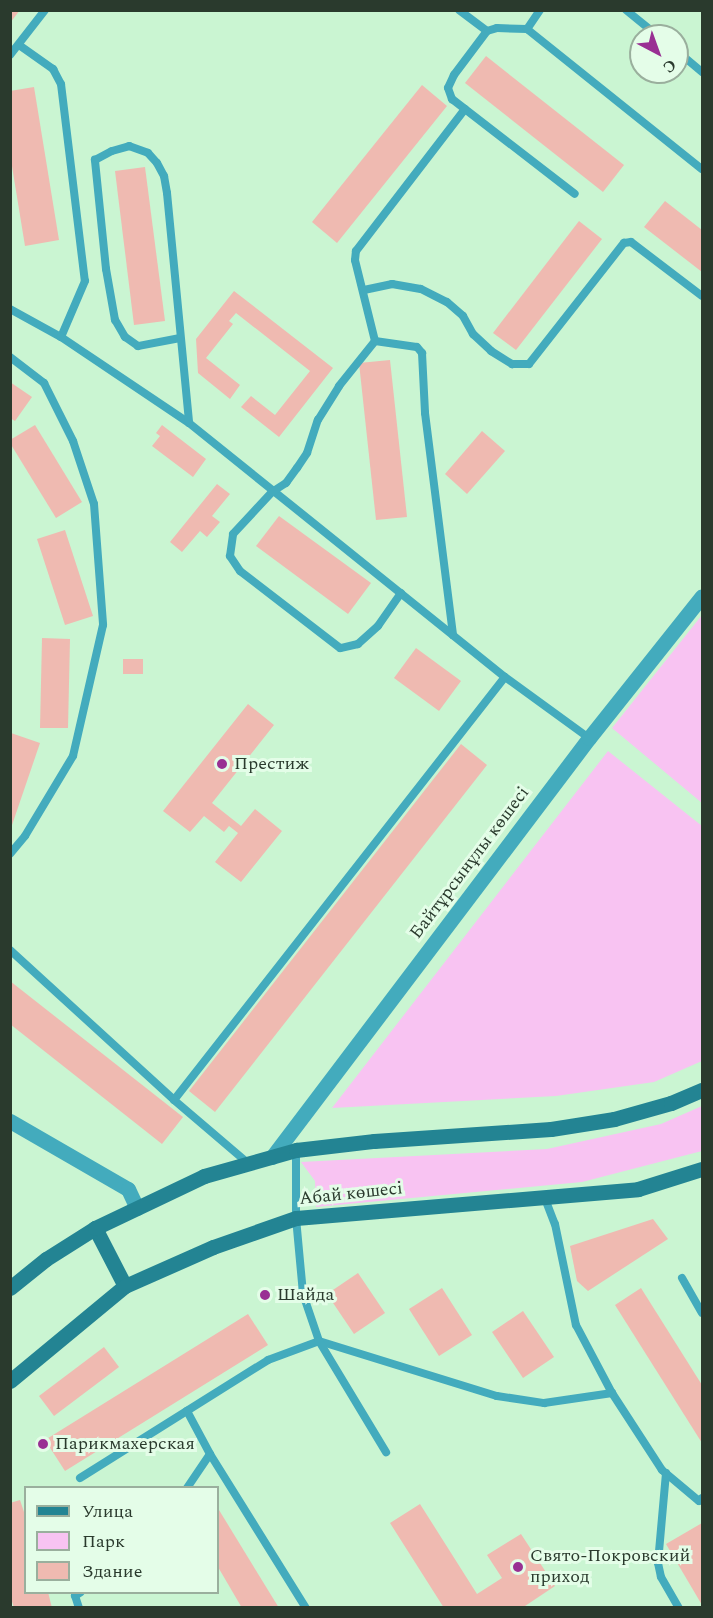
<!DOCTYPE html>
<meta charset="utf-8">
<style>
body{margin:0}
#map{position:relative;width:713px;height:1618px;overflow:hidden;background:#caf5d2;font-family:Spectral,serif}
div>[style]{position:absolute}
.green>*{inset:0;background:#f8c3f2}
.building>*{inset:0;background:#efbab1}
.lane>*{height:8px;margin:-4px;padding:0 4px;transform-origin:4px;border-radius:4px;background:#43abbd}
.street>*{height:15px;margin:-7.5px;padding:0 7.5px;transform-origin:7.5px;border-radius:7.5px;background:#43abbd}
.secondary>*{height:15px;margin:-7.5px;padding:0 7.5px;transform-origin:7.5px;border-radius:7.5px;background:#238493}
.dots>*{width:16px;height:16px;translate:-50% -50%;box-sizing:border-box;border:3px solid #e4fde8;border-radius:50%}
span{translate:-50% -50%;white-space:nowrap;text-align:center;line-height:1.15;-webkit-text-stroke:6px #e4fde8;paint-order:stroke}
.poi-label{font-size:18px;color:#2a3a2d}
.left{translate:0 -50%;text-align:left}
.street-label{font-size:18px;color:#2a3a2d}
.frame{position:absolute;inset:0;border:12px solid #2a3a2d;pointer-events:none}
.legend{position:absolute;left:24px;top:1486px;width:195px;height:108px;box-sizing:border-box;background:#e4fde8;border:2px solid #9aaf9d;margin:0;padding:8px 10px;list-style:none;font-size:18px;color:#2a3a2d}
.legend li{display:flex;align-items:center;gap:12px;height:30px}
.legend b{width:30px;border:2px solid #9aaf9d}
.north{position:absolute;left:629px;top:24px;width:60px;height:60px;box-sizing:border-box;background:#e4fde8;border:2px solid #9aaf9d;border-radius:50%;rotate:139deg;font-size:16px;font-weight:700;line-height:24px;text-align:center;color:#2a3a2d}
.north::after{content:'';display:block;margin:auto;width:21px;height:27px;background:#993093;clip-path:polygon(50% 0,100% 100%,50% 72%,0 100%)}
</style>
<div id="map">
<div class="green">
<i style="clip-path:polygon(702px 615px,702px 803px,612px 728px)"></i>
<i style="clip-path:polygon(608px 751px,702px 826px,702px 1061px,654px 1082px,556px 1096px,332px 1108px)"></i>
<i style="clip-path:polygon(702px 1106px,702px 1151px,582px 1182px,316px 1207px,315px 1181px,301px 1162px,547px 1149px,661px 1124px)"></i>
</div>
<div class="building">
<i style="clip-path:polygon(10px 10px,20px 10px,10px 23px)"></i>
<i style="clip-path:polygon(486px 56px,624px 165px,603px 192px,465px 83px)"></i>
<i style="clip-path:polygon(422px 85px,447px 106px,337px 243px,312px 222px)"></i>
<i style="clip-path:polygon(34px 87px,59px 240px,25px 246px,10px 154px,10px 91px)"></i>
<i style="clip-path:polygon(145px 167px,165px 321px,134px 325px,115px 171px)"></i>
<i style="clip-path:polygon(665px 201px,702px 230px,702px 272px,644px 227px)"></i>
<i style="clip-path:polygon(579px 221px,602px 239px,516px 350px,493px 333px)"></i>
<i style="clip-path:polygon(234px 291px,333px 368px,279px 437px,241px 407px,251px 396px,275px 415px,310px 371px,236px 313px,229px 321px,233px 324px,206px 358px,240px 385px,230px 399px,198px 373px,196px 339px)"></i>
<i style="clip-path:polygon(390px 360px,407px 517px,376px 520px,359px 363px)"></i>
<i style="clip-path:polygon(10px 382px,32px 397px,15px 421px,10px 418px)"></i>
<i style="clip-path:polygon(35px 425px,82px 502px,56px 518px,10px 443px,10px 440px)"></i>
<i style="clip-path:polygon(162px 425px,206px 459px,193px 477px,152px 446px,160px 436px,156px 433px)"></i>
<i style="clip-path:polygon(482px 431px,505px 451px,467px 494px,445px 474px)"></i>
<i style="clip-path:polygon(217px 484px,230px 494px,212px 516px,220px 522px,207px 537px,200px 531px,182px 552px,170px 542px)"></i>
<i style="clip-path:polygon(279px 516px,371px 583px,348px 614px,256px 546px)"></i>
<i style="clip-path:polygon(65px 530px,93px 616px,65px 625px,37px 539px)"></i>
<i style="clip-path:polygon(42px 638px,70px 639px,68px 728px,40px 728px)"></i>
<i style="clip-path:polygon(416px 648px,461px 681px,439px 711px,394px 678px)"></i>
<i style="clip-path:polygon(123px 659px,143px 659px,143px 674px,123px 674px)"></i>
<i style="clip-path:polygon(248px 704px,274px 725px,212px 803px,241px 826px,255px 809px,282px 831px,241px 882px,215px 862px,238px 833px,229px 826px,224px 832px,204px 816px,190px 832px,163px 811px)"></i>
<i style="clip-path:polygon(11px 733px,40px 743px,11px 828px,10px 736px)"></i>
<i style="clip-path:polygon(461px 744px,487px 765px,215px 1112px,189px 1091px)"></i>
<i style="clip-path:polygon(10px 981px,183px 1117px,162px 1144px,10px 1024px)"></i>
<i style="clip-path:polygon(653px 1219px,668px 1239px,588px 1291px,577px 1281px,570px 1246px)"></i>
<i style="clip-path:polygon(358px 1273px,385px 1313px,354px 1334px,327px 1294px)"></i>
<i style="clip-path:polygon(442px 1288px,472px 1335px,439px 1356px,409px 1309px)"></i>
<i style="clip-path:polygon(641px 1288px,702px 1385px,702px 1443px,615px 1305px)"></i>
<i style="clip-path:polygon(523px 1311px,554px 1357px,523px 1378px,492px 1332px)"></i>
<i style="clip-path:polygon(248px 1314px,268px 1345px,65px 1471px,45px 1440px)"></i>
<i style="clip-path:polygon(104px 1347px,119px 1367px,54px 1416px,39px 1396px)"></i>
<i style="clip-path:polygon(20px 1500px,26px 1518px,26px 1592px,48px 1592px,52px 1608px,14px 1608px,10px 1595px,10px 1503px)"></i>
<i style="clip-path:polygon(420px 1504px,477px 1594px,502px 1578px,487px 1555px,521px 1534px,555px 1586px,522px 1608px,444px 1608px,390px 1523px)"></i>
<i style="clip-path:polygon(219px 1510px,279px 1608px,242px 1608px,218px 1567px)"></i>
<i style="clip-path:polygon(702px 1523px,702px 1605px,666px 1544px)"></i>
</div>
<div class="lane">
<i style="left:459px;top:10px;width:35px;rotate:37deg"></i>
<i style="left:487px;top:31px;width:10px;rotate:-17deg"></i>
<i style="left:497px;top:28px;width:30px;rotate:2deg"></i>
<i style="left:540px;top:10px;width:23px;rotate:124deg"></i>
<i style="left:527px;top:29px;width:224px;rotate:38.7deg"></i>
<i style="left:626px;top:10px;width:41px;rotate:39.1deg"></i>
<i style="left:487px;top:31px;width:55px;rotate:126.9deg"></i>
<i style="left:454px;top:75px;width:14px;rotate:115deg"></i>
<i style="left:448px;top:88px;width:12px;rotate:70deg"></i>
<i style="left:452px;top:99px;width:155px;rotate:37.7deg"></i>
<i style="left:19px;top:45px;width:42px;rotate:35.2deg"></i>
<i style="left:53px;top:69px;width:17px;rotate:62deg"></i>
<i style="left:61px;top:84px;width:198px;rotate:83.1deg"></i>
<i style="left:85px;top:281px;width:61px;rotate:113.2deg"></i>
<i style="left:677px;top:51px;width:33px;rotate:40deg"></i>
<i style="left:10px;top:55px;width:57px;rotate:-52.1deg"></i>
<i style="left:364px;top:290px;width:29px;rotate:-12deg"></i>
<i style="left:392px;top:284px;width:29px;rotate:10deg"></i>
<i style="left:421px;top:289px;width:29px;rotate:27deg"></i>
<i style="left:447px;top:302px;width:21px;rotate:41deg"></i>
<i style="left:463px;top:316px;width:21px;rotate:61deg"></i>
<i style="left:473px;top:334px;width:25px;rotate:43deg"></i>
<i style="left:491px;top:351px;width:25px;rotate:32deg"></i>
<i style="left:512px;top:364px;width:17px"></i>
<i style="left:529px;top:364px;width:154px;rotate:-51.9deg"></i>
<i style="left:624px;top:243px;width:7px;rotate:-8deg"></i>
<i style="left:631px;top:242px;width:89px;rotate:37.3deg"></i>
<i style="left:10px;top:309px;width:58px;rotate:28.8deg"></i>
<i style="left:61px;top:337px;width:154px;rotate:33.9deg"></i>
<i style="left:189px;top:423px;width:405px;rotate:38.8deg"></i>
<i style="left:505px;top:677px;width:104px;rotate:36deg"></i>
<i style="left:180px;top:338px;width:43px;rotate:169.2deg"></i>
<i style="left:138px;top:346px;width:16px;rotate:-145deg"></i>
<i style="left:125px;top:337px;width:20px;rotate:-120deg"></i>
<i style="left:115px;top:320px;width:52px;rotate:-100deg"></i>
<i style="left:106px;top:269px;width:110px;rotate:-95.8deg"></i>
<i style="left:95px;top:160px;width:19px;rotate:-28deg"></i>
<i style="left:112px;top:151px;width:18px;rotate:-16deg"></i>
<i style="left:129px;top:146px;width:20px;rotate:20deg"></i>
<i style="left:148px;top:153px;width:13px;rotate:48deg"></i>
<i style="left:157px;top:163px;width:15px;rotate:62deg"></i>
<i style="left:164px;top:176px;width:17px;rotate:80deg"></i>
<i style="left:167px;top:193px;width:231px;rotate:84.5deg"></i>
<i style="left:375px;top:341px;width:42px;rotate:8.1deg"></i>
<i style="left:417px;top:347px;width:8px;rotate:50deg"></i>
<i style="left:422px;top:353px;width:60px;rotate:87.1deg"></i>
<i style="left:425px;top:413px;width:224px;rotate:82.8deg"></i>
<i style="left:10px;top:357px;width:43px;rotate:37.4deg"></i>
<i style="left:44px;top:383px;width:65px;rotate:63.4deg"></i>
<i style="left:73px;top:441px;width:66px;rotate:71.6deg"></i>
<i style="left:94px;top:504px;width:121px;rotate:85.7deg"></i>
<i style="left:103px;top:625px;width:134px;rotate:102.9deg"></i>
<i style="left:73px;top:756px;width:93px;rotate:121deg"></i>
<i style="left:25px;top:836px;width:23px;rotate:130deg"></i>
<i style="left:401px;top:593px;width:40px;rotate:124.9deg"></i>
<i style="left:378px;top:626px;width:27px;rotate:138deg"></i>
<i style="left:358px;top:644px;width:18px;rotate:167deg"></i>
<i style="left:340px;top:648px;width:126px;rotate:-142.4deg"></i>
<i style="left:240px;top:571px;width:18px;rotate:-124deg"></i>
<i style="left:230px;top:556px;width:22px;rotate:-82deg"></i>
<i style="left:233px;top:534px;width:57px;rotate:-47.1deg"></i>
<i style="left:272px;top:492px;width:17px;rotate:-33deg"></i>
<i style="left:286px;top:483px;width:19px;rotate:-54deg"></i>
<i style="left:297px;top:468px;width:18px;rotate:-56deg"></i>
<i style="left:307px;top:453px;width:35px;rotate:-72deg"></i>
<i style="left:318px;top:420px;width:40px;rotate:-58deg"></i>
<i style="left:339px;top:386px;width:58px;rotate:-51.3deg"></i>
<i style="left:375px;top:341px;width:83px;rotate:-103.9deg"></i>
<i style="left:355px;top:260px;width:9px;rotate:-84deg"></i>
<i style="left:356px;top:251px;width:179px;rotate:-52.5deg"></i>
<i style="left:10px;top:950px;width:222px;rotate:42.4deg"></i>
<i style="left:174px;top:1100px;width:99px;rotate:40.5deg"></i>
<i style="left:174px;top:1100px;width:537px;rotate:-51.96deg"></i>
<i style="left:296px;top:1150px;width:68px;rotate:90deg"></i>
<i style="left:296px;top:1218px;width:76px;rotate:84.7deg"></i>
<i style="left:303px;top:1294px;width:50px;rotate:71.2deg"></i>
<i style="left:319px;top:1341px;width:186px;rotate:17.2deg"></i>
<i style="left:497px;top:1396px;width:48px;rotate:8.5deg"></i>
<i style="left:544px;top:1403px;width:69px;rotate:-8.4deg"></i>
<i style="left:544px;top:1196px;width:30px;rotate:69deg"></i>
<i style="left:555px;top:1224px;width:103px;rotate:78.3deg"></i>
<i style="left:576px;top:1325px;width:77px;rotate:62.1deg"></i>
<i style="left:612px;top:1393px;width:92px;rotate:57deg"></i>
<i style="left:662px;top:1470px;width:48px;rotate:40deg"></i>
<i style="left:699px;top:1501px;width:4px;rotate:-45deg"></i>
<i style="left:682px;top:1278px;width:40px;rotate:60.3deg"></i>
<i style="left:210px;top:1454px;width:181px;rotate:58.1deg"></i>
<i style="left:666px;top:1473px;width:90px;rotate:95.1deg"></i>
<i style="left:658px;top:1563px;width:14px;rotate:78deg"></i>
<i style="left:661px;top:1577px;width:36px;rotate:60deg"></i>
<i style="left:80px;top:1478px;width:222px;rotate:-32.1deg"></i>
<i style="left:268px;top:1360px;width:54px;rotate:-20.4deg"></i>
<i style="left:319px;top:1341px;width:130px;rotate:58.9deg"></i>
<i style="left:187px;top:1488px;width:41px;rotate:-55.9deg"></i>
<i style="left:210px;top:1454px;width:49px;rotate:-118.1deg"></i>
<i style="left:79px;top:1608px;width:13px;rotate:-108deg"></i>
<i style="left:75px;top:1596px;width:7px;rotate:-34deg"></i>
</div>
<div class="street">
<i style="left:10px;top:1121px;width:136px;rotate:30deg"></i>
<i style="left:128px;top:1189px;width:21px;rotate:65deg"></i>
<i style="left:272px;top:1157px;width:525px;rotate:-52.89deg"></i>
<i style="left:589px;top:738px;width:181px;rotate:-51.5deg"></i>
</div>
<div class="secondary">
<i style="left:95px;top:1228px;width:65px;rotate:62.7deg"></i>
<i style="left:10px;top:1288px;width:46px;rotate:-38.9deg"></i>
<i style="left:46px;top:1259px;width:58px;rotate:-32.3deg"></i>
<i style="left:95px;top:1228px;width:121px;rotate:-25.5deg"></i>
<i style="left:204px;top:1176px;width:96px;rotate:-15.8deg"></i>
<i style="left:296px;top:1150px;width:79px;rotate:-6.6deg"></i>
<i style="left:374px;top:1141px;width:177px;rotate:-3.9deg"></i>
<i style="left:551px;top:1129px;width:64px;rotate:-9deg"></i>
<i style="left:614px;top:1119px;width:59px;rotate:-15.7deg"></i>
<i style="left:671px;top:1103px;width:34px;rotate:-23deg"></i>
<i style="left:10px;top:1381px;width:149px;rotate:-39.6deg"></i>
<i style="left:125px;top:1286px;width:96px;rotate:-23.9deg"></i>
<i style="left:213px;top:1247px;width:88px;rotate:-19.3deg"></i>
<i style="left:296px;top:1218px;width:343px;rotate:-4.8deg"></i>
<i style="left:638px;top:1189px;width:67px;rotate:-17.4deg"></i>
</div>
<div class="dots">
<i style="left:222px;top:764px;background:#993093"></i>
<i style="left:265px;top:1295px;background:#993093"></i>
<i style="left:43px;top:1444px;background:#993093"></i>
<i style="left:518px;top:1567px;background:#993093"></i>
</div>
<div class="poi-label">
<span class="left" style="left:234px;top:764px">Престиж</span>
<span class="left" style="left:277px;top:1295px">Шайда</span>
<span class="left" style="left:55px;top:1444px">Парикмахерская</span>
<span class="left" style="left:530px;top:1567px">Свято-Покровский<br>приход</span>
</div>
<div class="street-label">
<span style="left:470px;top:863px;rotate:-53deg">Байтұрсынұлы көшесі</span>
<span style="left:351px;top:1194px;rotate:-6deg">Абай көшесі</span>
</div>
<div class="frame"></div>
<ul class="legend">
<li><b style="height:8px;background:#238493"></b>Улица</li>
<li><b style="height:16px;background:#f8c3f2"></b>Парк</li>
<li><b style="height:16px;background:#efbab1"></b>Здание</li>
</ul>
<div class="north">С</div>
</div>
